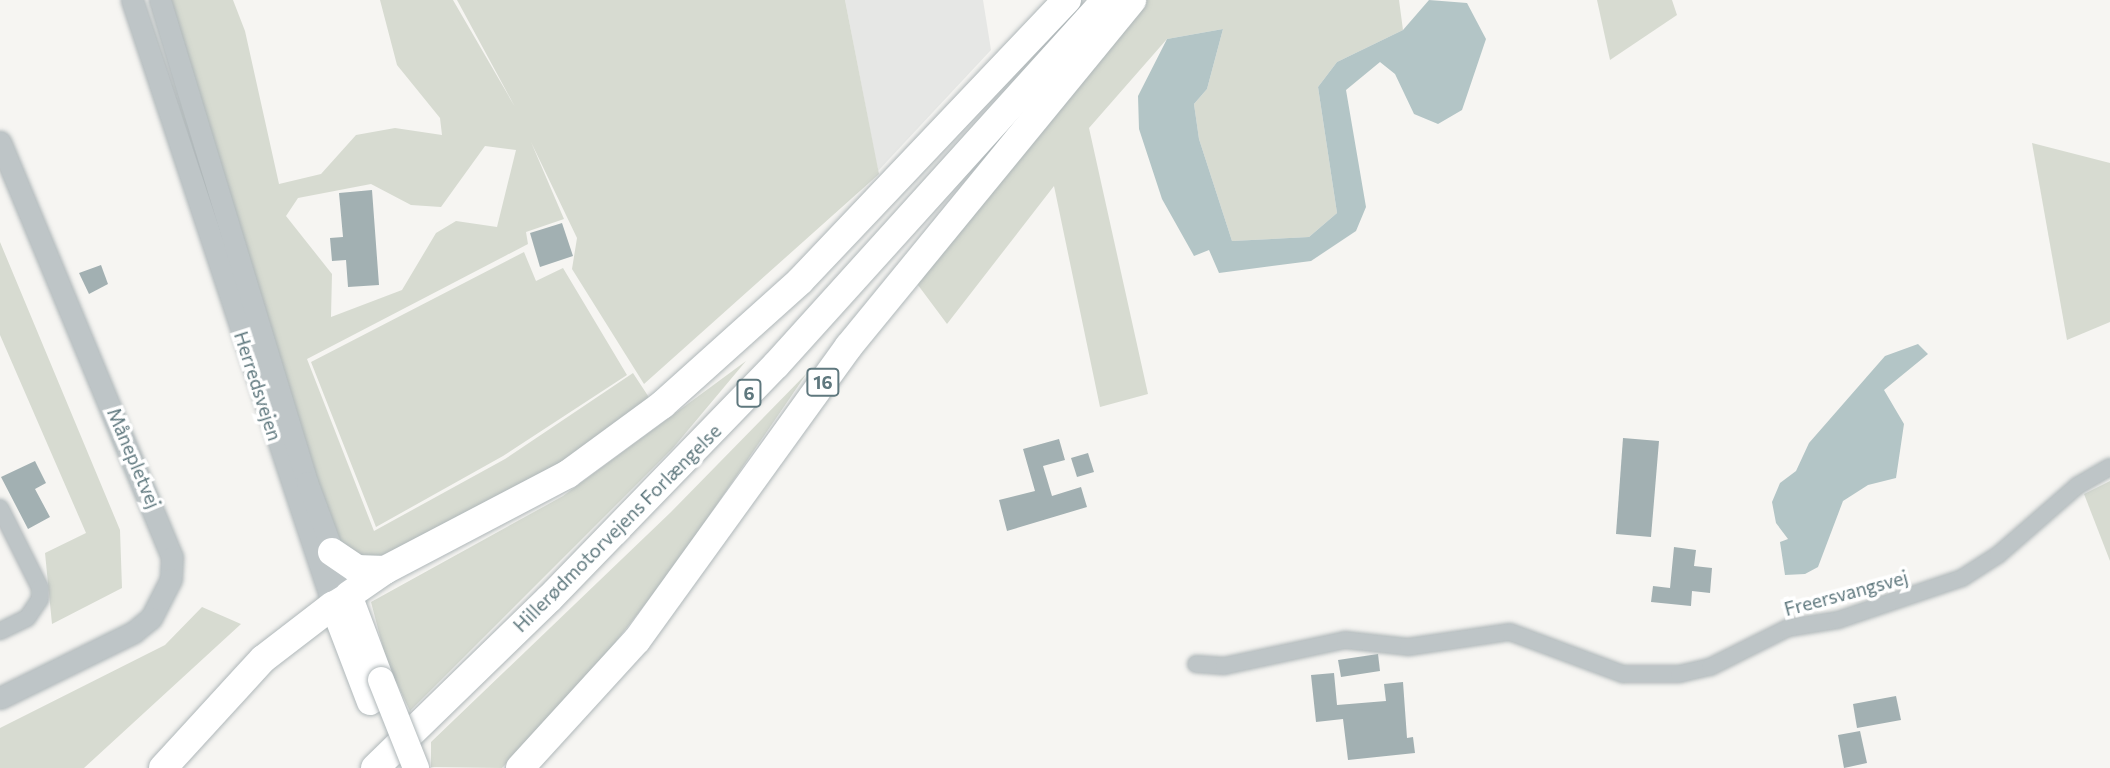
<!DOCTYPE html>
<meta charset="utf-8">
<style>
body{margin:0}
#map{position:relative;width:2110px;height:768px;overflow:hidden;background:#f6f5f2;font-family:Commissioner,sans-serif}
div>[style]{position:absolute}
.built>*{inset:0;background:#e6e7e5}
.green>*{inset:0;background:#d7dbd1}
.water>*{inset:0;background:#b3c5c6}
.building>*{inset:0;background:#a2b0b2}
.roads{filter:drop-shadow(0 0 2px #afb7b9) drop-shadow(0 0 2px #afb7b9)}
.minor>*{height:16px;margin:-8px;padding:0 8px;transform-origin:8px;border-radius:8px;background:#bec5c7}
.tertiary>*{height:21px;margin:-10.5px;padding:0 10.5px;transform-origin:10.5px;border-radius:10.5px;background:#bec5c7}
.primary>*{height:26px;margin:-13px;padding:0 13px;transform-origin:13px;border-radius:13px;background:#fff}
.trunk>*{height:28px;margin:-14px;padding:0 14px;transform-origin:14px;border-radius:14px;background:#fff}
.bridges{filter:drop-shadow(0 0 2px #afb7b9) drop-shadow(0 0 2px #afb7b9)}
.primary-bridge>*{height:26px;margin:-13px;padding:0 13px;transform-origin:13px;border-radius:13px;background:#fff}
span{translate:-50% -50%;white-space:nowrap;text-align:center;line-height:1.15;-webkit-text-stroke:7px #fff;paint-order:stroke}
.shield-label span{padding:2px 5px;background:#fff;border:2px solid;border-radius:5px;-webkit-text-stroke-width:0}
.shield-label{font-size:18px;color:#5f787e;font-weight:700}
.street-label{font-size:19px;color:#5f787e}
</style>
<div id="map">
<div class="built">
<i style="clip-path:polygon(845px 0,983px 0,991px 50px,878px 171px)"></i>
</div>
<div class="green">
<i style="clip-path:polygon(evenodd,170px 0,233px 0,245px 31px,279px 184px,321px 174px,356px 135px,395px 128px,442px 135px,440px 118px,397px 65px,380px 0,453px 0,515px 107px,457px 0,845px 0,879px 174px,644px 384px,572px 269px,577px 238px,531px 142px,564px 219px,526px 232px,528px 244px,307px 359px,374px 531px,505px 459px,633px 373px,652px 402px,543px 477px,383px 555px,363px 558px,342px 548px,322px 508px,170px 0,485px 146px,516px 150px,497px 227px,456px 221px,436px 233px,402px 290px,331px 317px,332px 274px,286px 216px,298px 198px,371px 184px,411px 205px,441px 207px,485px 146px)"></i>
<i style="clip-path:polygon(1139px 0,1399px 0,1403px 30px,1337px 62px,1318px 87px,1337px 213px,1309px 237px,1232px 241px,1199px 139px,1194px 104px,1207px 89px,1223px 29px,1167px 39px,1089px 128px,1148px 394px,1100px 407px,1054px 186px,947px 324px,912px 277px)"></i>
<i style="clip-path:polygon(1597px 0,1672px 0,1677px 15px,1610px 60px)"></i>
<i style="clip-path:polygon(2032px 143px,2110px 163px,2110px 322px,2067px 340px)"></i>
<i style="clip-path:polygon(0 242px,120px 530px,122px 588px,52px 624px,45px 553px,86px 533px,0 335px)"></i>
<i style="clip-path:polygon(524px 252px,536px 281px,563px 268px,627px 375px,503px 456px,376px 527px,311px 362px)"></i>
<i style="clip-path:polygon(746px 361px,673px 448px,410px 711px,387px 663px,371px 602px,563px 496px)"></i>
<i style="clip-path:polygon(807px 373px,672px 570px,578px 690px,502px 768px,431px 767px,431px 742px,671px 512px)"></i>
<i style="clip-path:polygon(2110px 481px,2110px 561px,2084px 494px)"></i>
<i style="clip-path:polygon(202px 607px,241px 624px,84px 768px,0 768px,0 728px,165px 645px)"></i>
</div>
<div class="water">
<i style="clip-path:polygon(1429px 0,1467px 3px,1486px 39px,1462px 110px,1438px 124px,1414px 114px,1395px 74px,1380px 62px,1346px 90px,1366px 207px,1356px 231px,1311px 261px,1219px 273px,1209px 250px,1194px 256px,1162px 199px,1139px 129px,1138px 96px,1167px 39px,1223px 29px,1207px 89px,1194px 104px,1199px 139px,1232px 241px,1309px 237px,1337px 213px,1318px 87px,1337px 62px,1403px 30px)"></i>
<i style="clip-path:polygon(1918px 344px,1928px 354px,1884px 390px,1904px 424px,1896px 478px,1868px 485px,1843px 501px,1818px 567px,1805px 574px,1785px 575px,1780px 542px,1788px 539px,1776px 523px,1772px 502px,1780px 483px,1796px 471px,1809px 443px,1885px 356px)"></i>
</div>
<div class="building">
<i style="clip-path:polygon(372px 190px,379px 285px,348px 287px,346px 260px,332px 261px,330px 238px,343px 237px,339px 193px)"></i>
<i style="clip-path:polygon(562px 223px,573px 256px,540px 267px,530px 233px)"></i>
<i style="clip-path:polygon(101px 265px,108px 284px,89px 294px,79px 273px)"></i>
<i style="clip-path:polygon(1623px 438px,1659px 441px,1651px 537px,1616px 534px)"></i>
<i style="clip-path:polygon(1059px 439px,1065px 460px,1043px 466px,1052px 496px,1081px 487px,1087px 507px,1007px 531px,999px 500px,1035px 491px,1023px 449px)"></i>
<i style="clip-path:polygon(1088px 453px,1094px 472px,1077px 477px,1071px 458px)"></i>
<i style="clip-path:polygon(35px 461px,46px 483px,35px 489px,50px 517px,28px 529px,1px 477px)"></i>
<i style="clip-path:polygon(1674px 547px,1696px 550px,1694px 566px,1712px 568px,1710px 593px,1692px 591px,1691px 606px,1651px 602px,1653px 586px,1670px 588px)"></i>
<i style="clip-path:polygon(1378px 654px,1380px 671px,1341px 677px,1338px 660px)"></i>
<i style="clip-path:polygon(1334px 673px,1337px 705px,1386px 701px,1384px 684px,1403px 682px,1407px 738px,1413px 737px,1415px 753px,1348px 760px,1343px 719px,1316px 722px,1311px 675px)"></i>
<i style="clip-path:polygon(1896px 696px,1901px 720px,1857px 728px,1853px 704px)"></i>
<i style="clip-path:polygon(1860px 731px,1867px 763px,1844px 768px,1838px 735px)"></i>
</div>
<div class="roads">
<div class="minor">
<i style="left:0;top:508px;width:89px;rotate:63.4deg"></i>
<i style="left:40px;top:588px;width:11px;rotate:90deg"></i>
<i style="left:40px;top:599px;width:23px;rotate:124deg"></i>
<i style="left:27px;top:618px;width:30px;rotate:154deg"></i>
<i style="left:1196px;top:664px;width:28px;rotate:4deg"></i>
<i style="left:1224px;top:666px;width:124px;rotate:-12.1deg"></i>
<i style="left:1345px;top:640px;width:63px;rotate:6.3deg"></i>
<i style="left:1408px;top:647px;width:103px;rotate:-8.4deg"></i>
<i style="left:1510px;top:632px;width:121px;rotate:20.4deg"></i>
<i style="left:1623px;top:674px;width:56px"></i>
<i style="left:1679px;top:674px;width:32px;rotate:-13deg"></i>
<i style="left:1710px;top:667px;width:87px;rotate:-26.6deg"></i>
<i style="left:1788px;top:628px;width:51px;rotate:-9.1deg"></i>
<i style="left:1838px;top:620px;width:131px;rotate:-18.7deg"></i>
<i style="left:1962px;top:578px;width:43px;rotate:-32.6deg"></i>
<i style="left:1998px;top:555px;width:105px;rotate:-41.1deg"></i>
<i style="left:2077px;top:486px;width:38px;rotate:-30deg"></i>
</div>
<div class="tertiary">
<i style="left:132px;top:0;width:638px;rotate:71.62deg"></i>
<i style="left:160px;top:0;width:504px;rotate:73.04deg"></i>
<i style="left:307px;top:482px;width:121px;rotate:69.6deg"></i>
<i style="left:0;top:142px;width:449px;rotate:67.5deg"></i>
<i style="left:172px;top:557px;width:22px;rotate:93deg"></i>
<i style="left:171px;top:579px;width:44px;rotate:117.1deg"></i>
<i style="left:151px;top:618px;width:22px;rotate:141deg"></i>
<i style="left:134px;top:632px;width:149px;rotate:153.8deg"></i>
</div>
<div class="primary">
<i style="left:370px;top:702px;width:104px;rotate:-110.9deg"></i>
<i style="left:333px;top:605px;width:19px;rotate:-32deg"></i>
<i style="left:349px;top:595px;width:91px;rotate:69.4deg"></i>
</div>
<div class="trunk">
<i style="left:332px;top:552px;width:30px;rotate:34deg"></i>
<i style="left:357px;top:569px;width:28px;rotate:2deg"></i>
<i style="left:349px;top:595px;width:44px;rotate:-34.8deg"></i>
<i style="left:385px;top:570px;width:207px;rotate:-27.7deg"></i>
<i style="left:568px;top:474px;width:117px;rotate:-36.3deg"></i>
<i style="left:662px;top:405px;width:186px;rotate:-41.9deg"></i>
<i style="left:800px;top:281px;width:388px;rotate:-46.5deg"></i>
<i style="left:163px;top:768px;width:148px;rotate:-47.5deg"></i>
<i style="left:263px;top:659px;width:88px;rotate:-37.6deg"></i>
<i style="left:375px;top:768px;width:243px;rotate:-44.2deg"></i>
<i style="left:549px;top:599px;width:326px;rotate:-45.9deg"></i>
<i style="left:776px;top:365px;width:492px;rotate:-47.9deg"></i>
<i style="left:520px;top:768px;width:173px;rotate:-47.6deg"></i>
<i style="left:637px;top:640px;width:362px;rotate:-54.2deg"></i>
<i style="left:849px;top:346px;width:447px;rotate:-50.7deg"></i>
</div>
</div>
<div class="bridges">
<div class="primary-bridge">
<i style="left:381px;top:680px;width:95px;rotate:68.3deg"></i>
</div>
</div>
<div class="shield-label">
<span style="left:823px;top:382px">16</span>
<span style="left:749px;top:393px">6</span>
</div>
<div class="street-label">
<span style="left:258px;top:386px;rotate:72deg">Herredsvejen</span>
<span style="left:134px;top:458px;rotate:67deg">Månepletvej</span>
<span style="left:617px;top:528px;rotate:-45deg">Hillerødmotorvejens Forlængelse</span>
<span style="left:1846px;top:593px;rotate:-15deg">Freersvangsvej</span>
</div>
</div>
